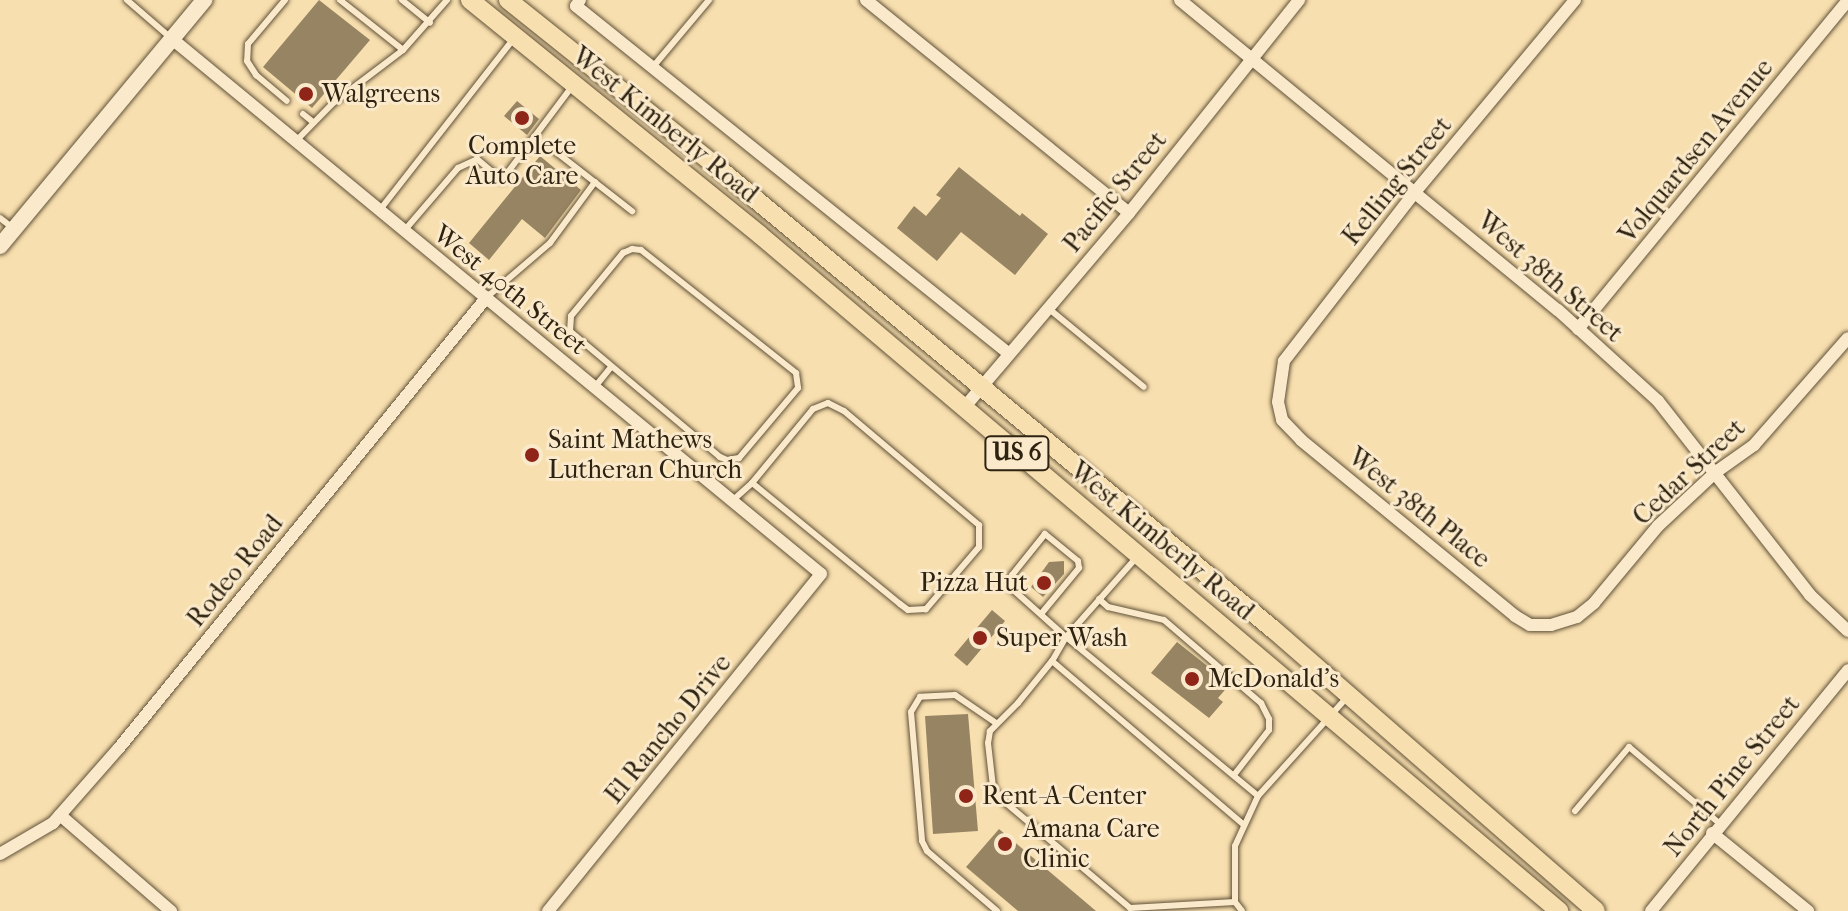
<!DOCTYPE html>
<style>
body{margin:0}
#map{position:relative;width:1848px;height:911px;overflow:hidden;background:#f8dfaf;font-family:"IM FELL French Canon",serif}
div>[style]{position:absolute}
.building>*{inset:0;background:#978463}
.roads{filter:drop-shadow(0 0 2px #605138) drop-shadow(0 0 2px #605138)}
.service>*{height:6px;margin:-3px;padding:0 3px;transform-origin:3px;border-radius:3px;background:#faeacb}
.minor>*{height:12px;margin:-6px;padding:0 6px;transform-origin:6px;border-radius:6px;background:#faeacb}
.secondary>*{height:16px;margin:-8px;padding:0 8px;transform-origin:8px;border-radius:8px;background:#faeacb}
.primary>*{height:18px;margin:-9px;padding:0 9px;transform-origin:9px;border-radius:9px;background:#f8dfaf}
.dots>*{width:22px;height:22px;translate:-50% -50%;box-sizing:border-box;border:4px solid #faeacb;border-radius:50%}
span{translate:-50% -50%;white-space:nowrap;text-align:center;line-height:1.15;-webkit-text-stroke:6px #faeacb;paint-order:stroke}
.shield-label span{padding:2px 6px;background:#faeacb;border:2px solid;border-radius:6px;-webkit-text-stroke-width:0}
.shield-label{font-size:24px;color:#2e2211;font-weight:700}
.poi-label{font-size:26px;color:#2e2211}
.left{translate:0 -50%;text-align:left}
.right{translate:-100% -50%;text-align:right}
.street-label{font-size:26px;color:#2e2211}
</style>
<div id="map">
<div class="building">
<i style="clip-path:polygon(319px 0,370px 40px,312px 108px,263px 67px)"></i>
<i style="clip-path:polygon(517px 101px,539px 119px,527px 135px,504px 116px)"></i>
<i style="clip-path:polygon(540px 156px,581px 190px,545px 238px,522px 219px,489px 260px,469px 243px)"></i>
<i style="clip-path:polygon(959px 167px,1020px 216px,1022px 213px,1048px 234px,1015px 275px,961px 232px,937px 261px,897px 228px,914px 206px,926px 216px,941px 198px,936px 195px)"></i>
<i style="clip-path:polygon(1064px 561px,1064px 574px,1043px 597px,1031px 587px,1049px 562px)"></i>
<i style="clip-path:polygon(992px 610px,1005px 621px,967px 666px,954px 655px)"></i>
<i style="clip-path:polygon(1177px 642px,1230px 684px,1218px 698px,1223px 702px,1209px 718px,1151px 673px)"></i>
<i style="clip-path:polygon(968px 714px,978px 831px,933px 834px,925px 716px)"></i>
<i style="clip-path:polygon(999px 829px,1096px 911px,1018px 911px,966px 867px)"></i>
</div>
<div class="roads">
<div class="service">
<i style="left:127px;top:0;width:58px;rotate:40.8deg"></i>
<i style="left:285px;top:0;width:57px;rotate:130.1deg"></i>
<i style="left:248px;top:44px;width:17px;rotate:93deg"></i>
<i style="left:247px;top:61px;width:17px;rotate:57deg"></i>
<i style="left:256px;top:75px;width:40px;rotate:40deg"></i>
<i style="left:340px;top:0;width:80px;rotate:38.4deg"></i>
<i style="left:402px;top:0;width:36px;rotate:39deg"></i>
<i style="left:652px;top:68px;width:89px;rotate:-50deg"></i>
<i style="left:303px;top:114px;width:13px;rotate:39deg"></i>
<i style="left:295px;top:142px;width:54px;rotate:-45.7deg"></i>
<i style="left:333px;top:103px;width:88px;rotate:-37.1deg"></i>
<i style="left:403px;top:50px;width:67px;rotate:-48.7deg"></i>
<i style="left:551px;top:148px;width:103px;rotate:37.9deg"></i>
<i style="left:379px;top:211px;width:221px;rotate:-52deg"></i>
<i style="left:0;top:218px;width:18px;rotate:38deg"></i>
<i style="left:404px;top:231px;width:83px;rotate:-49.4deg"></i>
<i style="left:458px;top:168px;width:21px;rotate:-25deg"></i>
<i style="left:477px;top:159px;width:33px;rotate:40deg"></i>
<i style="left:502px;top:180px;width:119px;rotate:-53.2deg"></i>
<i style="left:632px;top:249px;width:9px;rotate:6deg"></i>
<i style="left:641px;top:250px;width:198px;rotate:38.4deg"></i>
<i style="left:796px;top:373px;width:15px;rotate:82deg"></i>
<i style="left:798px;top:388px;width:92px;rotate:130.1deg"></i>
<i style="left:739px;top:458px;width:12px;rotate:171deg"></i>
<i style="left:727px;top:460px;width:8px;rotate:-157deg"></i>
<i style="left:720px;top:457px;width:196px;rotate:-140deg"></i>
<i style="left:570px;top:331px;width:15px;rotate:-86deg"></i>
<i style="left:571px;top:316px;width:82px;rotate:-50.5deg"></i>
<i style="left:623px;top:253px;width:10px;rotate:-24deg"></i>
<i style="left:487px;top:297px;width:83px;rotate:-40.6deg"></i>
<i style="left:550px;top:243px;width:76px;rotate:-53.6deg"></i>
<i style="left:1048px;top:308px;width:124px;rotate:39.5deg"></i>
<i style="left:594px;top:388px;width:27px;rotate:-51deg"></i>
<i style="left:828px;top:403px;width:18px;rotate:27deg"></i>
<i style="left:844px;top:411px;width:177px;rotate:40.2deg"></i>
<i style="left:979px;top:525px;width:22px;rotate:90deg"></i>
<i style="left:979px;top:547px;width:82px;rotate:130.5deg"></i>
<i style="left:926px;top:609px;width:18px;rotate:177deg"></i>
<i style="left:908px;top:610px;width:10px;rotate:-143deg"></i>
<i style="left:900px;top:604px;width:191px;rotate:-140.7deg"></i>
<i style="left:752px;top:483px;width:96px;rotate:-50.5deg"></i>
<i style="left:813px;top:409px;width:16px;rotate:-22deg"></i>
<i style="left:732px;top:501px;width:27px;rotate:-42deg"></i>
<i style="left:1136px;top:558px;width:106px;rotate:131.5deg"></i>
<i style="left:1066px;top:637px;width:28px;rotate:120deg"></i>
<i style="left:1052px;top:661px;width:54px;rotate:129deg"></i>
<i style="left:1018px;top:703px;width:40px;rotate:135deg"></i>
<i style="left:990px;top:731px;width:12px;rotate:99deg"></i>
<i style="left:988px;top:743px;width:44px;rotate:83.5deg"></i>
<i style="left:993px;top:787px;width:13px;rotate:58deg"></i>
<i style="left:1000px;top:798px;width:170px;rotate:40.2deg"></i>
<i style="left:1130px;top:908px;width:105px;rotate:-3.3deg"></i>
<i style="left:1235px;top:902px;width:11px;rotate:52deg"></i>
<i style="left:1099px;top:599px;width:12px;rotate:42deg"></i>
<i style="left:1108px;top:607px;width:57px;rotate:13.1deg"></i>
<i style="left:1164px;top:620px;width:128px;rotate:40.6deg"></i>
<i style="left:1261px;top:703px;width:18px;rotate:63deg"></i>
<i style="left:1269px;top:719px;width:11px;rotate:90deg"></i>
<i style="left:1269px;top:730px;width:57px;rotate:127.9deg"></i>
<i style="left:1041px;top:614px;width:60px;rotate:-50.4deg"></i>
<i style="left:1079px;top:568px;width:7px;rotate:-98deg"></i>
<i style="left:1078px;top:561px;width:43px;rotate:-140.7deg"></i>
<i style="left:1045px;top:534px;width:53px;rotate:128.8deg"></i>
<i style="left:1012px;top:575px;width:12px;rotate:99deg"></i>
<i style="left:1010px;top:587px;width:75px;rotate:41.8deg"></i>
<i style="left:1066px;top:637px;width:249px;rotate:39.6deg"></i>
<i style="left:1052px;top:661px;width:251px;rotate:40.5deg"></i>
<i style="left:996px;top:723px;width:50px;rotate:-145.7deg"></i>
<i style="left:955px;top:695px;width:35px;rotate:177deg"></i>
<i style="left:920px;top:697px;width:17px;rotate:121deg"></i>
<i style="left:911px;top:712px;width:129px;rotate:85.1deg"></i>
<i style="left:922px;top:841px;width:11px;rotate:63deg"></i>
<i style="left:927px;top:851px;width:92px;rotate:40.6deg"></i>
<i style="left:1575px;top:811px;width:84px;rotate:-49.8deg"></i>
<i style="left:1629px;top:747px;width:119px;rotate:40.2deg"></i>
<i style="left:1235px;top:902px;width:56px;rotate:-90deg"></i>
<i style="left:1235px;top:846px;width:55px;rotate:-65.3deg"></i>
<i style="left:1258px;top:796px;width:133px;rotate:-48deg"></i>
</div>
<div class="minor">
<i style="left:580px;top:0;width:7px;rotate:124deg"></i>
<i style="left:576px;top:6px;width:554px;rotate:38.77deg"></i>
<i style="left:866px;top:0;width:338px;rotate:39deg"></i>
<i style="left:1180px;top:0;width:489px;rotate:39.4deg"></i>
<i style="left:1558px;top:310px;width:135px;rotate:42.3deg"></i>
<i style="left:1658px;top:401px;width:246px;rotate:51.9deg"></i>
<i style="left:1810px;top:595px;width:52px;rotate:43.5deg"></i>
<i style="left:1575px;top:0;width:250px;rotate:129.8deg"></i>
<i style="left:1415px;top:192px;width:214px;rotate:127.8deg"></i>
<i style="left:1284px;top:361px;width:41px;rotate:98.3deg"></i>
<i style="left:1278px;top:402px;width:18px;rotate:77deg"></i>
<i style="left:1282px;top:420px;width:28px;rotate:46deg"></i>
<i style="left:1301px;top:440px;width:277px;rotate:39.4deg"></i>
<i style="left:1515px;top:616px;width:17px;rotate:31deg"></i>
<i style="left:1530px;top:625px;width:21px"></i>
<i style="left:1551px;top:625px;width:27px;rotate:-17deg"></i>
<i style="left:1577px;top:617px;width:22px;rotate:-39deg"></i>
<i style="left:1594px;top:603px;width:100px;rotate:-50.3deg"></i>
<i style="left:1658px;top:526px;width:79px;rotate:-43deg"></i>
<i style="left:1716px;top:472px;width:47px;rotate:-35.4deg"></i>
<i style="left:1754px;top:445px;width:142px;rotate:-48.7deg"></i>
<i style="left:171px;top:38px;width:842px;rotate:39.51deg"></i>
<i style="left:821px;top:574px;width:434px;rotate:129deg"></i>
<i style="left:1578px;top:329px;width:426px;rotate:-50.6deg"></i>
<i style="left:963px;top:409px;width:257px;rotate:-49.7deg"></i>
<i style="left:1129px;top:213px;width:273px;rotate:-51.4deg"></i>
<i style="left:60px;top:815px;width:147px;rotate:40.9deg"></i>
<i style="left:1712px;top:833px;width:124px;rotate:39.1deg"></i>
<i style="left:0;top:854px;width:61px;rotate:-30.3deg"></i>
<i style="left:53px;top:823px;width:100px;rotate:-48.7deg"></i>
<i style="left:119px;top:748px;width:582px;rotate:-50.79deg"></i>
<i style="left:1651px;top:911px;width:311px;rotate:-50.7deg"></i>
</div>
<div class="secondary">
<i style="left:0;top:246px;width:320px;rotate:-50.3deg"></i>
</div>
<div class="primary">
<i style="left:470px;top:0;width:373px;rotate:39deg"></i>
<i style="left:760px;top:235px;width:1047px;rotate:40.23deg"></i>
<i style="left:508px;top:0;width:261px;rotate:38.6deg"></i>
<i style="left:712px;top:163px;width:731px;rotate:39.73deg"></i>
<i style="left:1274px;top:630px;width:427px;rotate:41.1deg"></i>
</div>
</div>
<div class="dots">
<i style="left:306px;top:94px;background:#8f2418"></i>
<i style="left:522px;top:118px;background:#8f2418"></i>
<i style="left:532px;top:455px;background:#8f2418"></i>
<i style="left:1044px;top:583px;background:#8f2418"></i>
<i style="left:980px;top:638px;background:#8f2418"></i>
<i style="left:1192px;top:679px;background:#8f2418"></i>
<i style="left:966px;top:796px;background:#8f2418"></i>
<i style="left:1005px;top:844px;background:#8f2418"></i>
</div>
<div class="shield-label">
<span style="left:1017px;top:453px">US 6</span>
</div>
<div class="poi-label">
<span class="left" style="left:322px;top:94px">Walgreens</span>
<span style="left:522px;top:161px">Complete<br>Auto Care</span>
<span class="left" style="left:548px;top:455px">Saint Mathews<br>Lutheran Church</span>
<span class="right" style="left:1028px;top:583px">Pizza Hut</span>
<span class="left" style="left:996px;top:638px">Super Wash</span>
<span class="left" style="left:1208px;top:679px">McDonald's</span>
<span class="left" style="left:982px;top:796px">Rent-A-Center</span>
<span class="left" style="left:1023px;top:844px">Amana Care<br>Clinic</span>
</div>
<div class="street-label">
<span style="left:665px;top:125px;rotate:39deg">West Kimberly Road</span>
<span style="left:1696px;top:151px;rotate:-51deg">Volquardsen Avenue</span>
<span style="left:1397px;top:181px;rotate:-51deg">Kelling Street</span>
<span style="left:1115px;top:192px;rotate:-51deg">Pacific Street</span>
<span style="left:1550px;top:277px;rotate:41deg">West 38th Street</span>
<span style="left:510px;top:290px;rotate:39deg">West 40th Street</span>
<span style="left:1689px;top:472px;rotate:-43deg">Cedar Street</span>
<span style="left:1419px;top:508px;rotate:39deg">West 38th Place</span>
<span style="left:1162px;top:541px;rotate:40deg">West Kimberly Road</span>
<span style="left:235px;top:571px;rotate:-51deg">Rodeo Road</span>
<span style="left:668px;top:729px;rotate:-51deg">El Rancho Drive</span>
<span style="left:1732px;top:776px;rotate:-51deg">North Pine Street</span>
</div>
</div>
